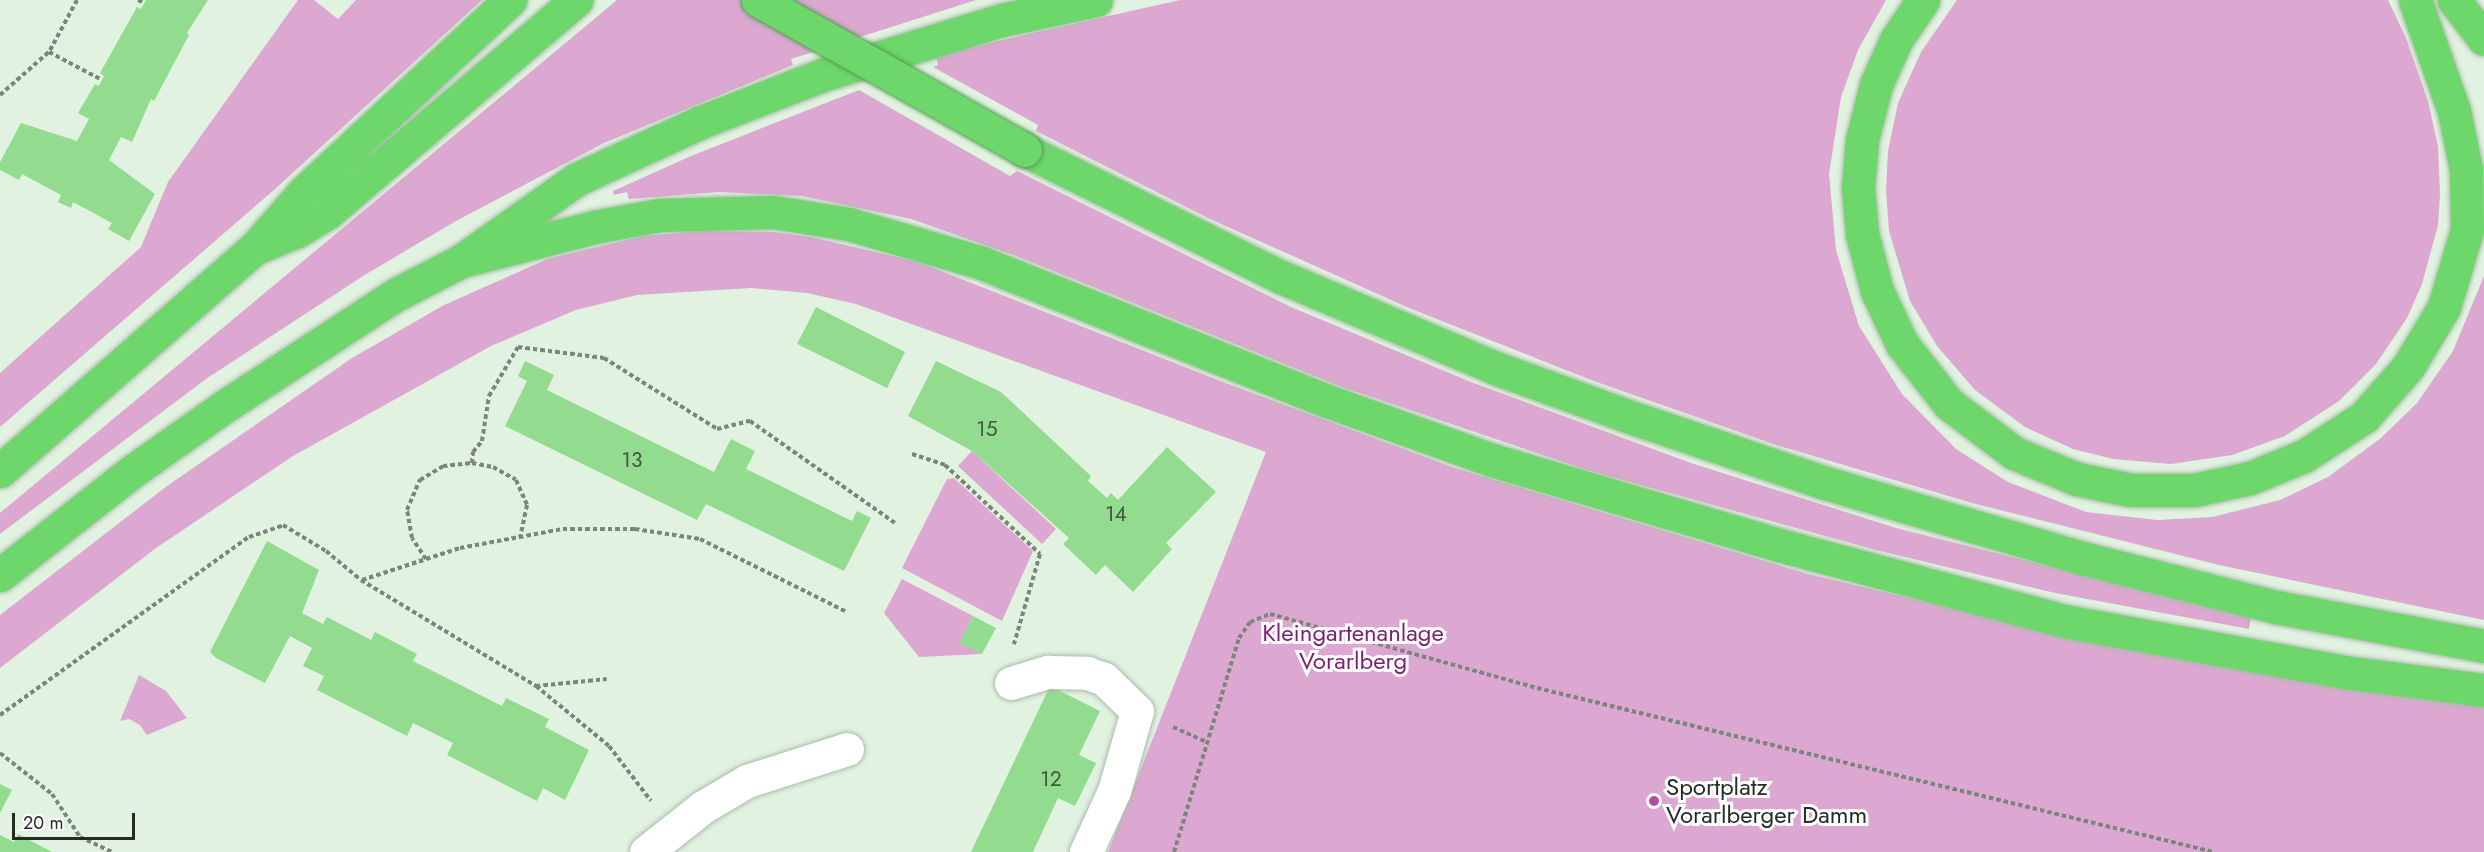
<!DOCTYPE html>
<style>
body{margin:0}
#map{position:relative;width:2484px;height:852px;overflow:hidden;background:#e1f3e0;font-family:Jost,sans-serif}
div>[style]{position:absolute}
.green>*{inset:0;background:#dca8d1}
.building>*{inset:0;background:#93db8f}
.path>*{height:4px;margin-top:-2px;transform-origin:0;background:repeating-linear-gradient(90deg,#7a8679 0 4.5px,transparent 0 7.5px)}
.roads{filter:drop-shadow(0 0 2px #aabba9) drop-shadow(0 0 2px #aabba9)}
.minor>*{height:33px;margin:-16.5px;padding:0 16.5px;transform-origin:16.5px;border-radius:16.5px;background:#fff}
.highway>*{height:33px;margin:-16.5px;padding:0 16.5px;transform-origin:16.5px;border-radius:16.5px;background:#6dd76b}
.bridges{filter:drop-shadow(0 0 2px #549b52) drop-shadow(0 0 2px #549b52)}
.highway-bridge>*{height:33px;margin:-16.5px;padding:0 16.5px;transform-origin:16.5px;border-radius:16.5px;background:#6dd76b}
.dots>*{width:16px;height:16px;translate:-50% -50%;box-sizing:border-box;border:3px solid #fff;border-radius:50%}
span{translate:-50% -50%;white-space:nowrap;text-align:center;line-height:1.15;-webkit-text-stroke:6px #fff;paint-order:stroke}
.number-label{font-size:21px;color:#405840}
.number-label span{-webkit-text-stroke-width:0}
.park-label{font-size:24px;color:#7d1f70}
.poi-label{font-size:24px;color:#252c25}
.left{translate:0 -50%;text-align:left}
.scale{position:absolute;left:12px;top:813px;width:123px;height:27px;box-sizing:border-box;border:3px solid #252c25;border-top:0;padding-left:8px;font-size:18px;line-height:21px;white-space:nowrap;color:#252c25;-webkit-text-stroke:4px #fff;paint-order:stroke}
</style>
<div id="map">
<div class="green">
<i style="clip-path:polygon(298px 0,314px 0,338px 19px,356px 0,482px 0,274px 190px,0 427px,0 373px,141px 247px,168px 182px)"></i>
<i style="clip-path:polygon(617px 0,976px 0,791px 59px,793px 65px,604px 143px,456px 221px,363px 276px,206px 379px,0 534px,0 513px)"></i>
<i style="clip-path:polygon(1180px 0,1886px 0,1858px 50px,1841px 97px,1829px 174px,1836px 250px,1859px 326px,1902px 394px,1956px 449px,2008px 482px,2086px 512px,2157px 520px,2212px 517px,2280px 500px,2328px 477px,2381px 438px,2417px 403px,2453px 351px,2484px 276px,2484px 620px,2219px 565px,1972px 503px,1776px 445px,1591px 380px,1409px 308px,1210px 219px,1036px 131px,1038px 125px,933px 67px,938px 65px,936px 57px,993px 42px)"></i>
<i style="clip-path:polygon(1957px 0,2388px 0,2406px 38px,2428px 101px,2438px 147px,2440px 194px,2438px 225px,2422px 284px,2407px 318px,2376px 364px,2339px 401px,2285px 436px,2232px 455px,2171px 464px,2113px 459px,2073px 449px,2025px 427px,1975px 390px,1937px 346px,1910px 301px,1889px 231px,1886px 191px,1888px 151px,1898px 103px,1921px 52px)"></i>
<i style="clip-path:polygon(859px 90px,1010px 176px,1017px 171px,1291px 307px,1471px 382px,1691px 463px,1896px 528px,2251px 617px,2249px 629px,2055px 593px,1876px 550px,1590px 471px,1342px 387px,1016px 256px,911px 219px,802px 196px,719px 192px,629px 199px,627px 192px,614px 195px,613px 191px,691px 156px)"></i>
<i style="clip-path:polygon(701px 231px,774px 232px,811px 237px,918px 262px,1223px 382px,1455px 468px,1808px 574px,2015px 623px,2484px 701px,2484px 852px,1108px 852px,1266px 452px,856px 304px,807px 293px,751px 288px,637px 295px,576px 310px,491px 346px,293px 456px,156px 548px,0 668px,0 615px,167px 486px,352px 358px,444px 305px,550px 258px,644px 236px)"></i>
<i style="clip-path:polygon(972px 451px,1056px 529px,1042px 544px,958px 466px)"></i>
<i style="clip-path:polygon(954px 478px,1033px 551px,1002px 621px,902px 568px,947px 479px)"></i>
<i style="clip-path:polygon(902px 579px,973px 616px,960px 642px,982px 654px,919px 657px,884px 613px)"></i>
<i style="clip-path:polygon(139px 675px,166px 691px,187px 718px,147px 735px,140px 725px,129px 719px,120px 721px)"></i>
</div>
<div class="building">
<i style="clip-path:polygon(146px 0,208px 0,187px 33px,189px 35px,154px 101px,151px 99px,132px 142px,121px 137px,109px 160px,155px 194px,129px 241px,108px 229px,112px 223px,73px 202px,71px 208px,58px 202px,61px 195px,22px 174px,19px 180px,0 170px,0 162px,21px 123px,77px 141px,89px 119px,78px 113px,95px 84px,99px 86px,104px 76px,100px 73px,137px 7px,141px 9px)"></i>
<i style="clip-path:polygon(816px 307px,905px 352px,887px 388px,797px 344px)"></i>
<i style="clip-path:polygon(525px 361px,554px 375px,547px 390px,714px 472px,731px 439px,755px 451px,746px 469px,852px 521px,857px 511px,871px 518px,844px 571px,706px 504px,697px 520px,505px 426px,527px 381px,518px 376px)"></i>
<i style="clip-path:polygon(936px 361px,1001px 392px,1091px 476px,1088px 481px,1107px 498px,1111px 493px,1118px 500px,1167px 447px,1216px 492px,1166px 543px,1172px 549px,1133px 592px,1105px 565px,1096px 575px,1063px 544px,1069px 538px,972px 451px,908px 416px)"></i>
<i style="clip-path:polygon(267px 541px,319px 570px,302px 613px,323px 624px,327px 617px,371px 640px,375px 632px,417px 654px,413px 661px,502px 706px,506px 698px,549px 719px,545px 727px,589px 750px,565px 800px,543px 788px,537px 801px,447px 755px,453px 743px,413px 723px,407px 736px,317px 690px,324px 676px,303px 666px,312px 648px,290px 636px,265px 683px,216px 658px,210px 652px)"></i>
<i style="clip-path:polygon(973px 616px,996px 628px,982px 654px,959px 643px)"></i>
<i style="clip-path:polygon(1050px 686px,1100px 711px,1079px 755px,1096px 763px,1075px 806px,1058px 798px,1033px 852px,971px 852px)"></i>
<i style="clip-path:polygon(0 784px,12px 790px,0 813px)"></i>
<i style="clip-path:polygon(18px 834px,52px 852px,0 852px,0 835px,14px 842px)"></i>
</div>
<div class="path">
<i style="left:77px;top:0;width:59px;rotate:118.3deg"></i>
<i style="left:49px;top:52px;width:60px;rotate:27.8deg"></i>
<i style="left:138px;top:0;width:7px;rotate:27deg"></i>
<i style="left:0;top:95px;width:65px;rotate:-41.3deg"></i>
<i style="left:912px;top:454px;width:35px;rotate:18deg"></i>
<i style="left:945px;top:465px;width:130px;rotate:43.1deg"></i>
<i style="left:1040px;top:554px;width:94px;rotate:106.1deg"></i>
<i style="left:472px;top:463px;width:11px;rotate:-85deg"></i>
<i style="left:473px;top:452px;width:14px;rotate:-51deg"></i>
<i style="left:482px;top:441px;width:46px;rotate:-81.2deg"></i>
<i style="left:489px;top:396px;width:57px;rotate:-59.4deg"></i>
<i style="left:518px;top:347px;width:87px;rotate:7.3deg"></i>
<i style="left:604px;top:358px;width:133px;rotate:32.1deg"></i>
<i style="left:717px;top:429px;width:34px;rotate:-14deg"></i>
<i style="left:750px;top:421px;width:177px;rotate:35.1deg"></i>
<i style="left:426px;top:559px;width:25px;rotate:-124deg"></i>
<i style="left:412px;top:538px;width:28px;rotate:-100deg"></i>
<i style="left:407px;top:510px;width:33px;rotate:-67deg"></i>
<i style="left:420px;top:480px;width:27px;rotate:-31deg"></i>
<i style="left:443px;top:466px;width:29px;rotate:-6deg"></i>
<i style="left:472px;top:463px;width:21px;rotate:11deg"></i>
<i style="left:493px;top:467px;width:26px;rotate:29deg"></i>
<i style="left:516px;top:480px;width:27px;rotate:66deg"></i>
<i style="left:527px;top:505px;width:33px;rotate:102deg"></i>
<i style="left:362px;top:580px;width:103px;rotate:-18.1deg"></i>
<i style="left:460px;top:548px;width:105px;rotate:-10.5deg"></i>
<i style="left:563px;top:529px;width:72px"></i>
<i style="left:635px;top:529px;width:66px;rotate:8.7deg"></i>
<i style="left:700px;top:539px;width:164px;rotate:26.4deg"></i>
<i style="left:536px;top:686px;width:71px;rotate:-5.6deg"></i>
<i style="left:0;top:715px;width:306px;rotate:-35.6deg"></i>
<i style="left:249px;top:537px;width:36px;rotate:-19deg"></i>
<i style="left:283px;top:525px;width:50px;rotate:31.2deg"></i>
<i style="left:326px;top:551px;width:45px;rotate:39.6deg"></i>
<i style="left:361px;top:580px;width:205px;rotate:31.2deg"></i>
<i style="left:536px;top:686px;width:94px;rotate:39.4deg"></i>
<i style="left:609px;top:746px;width:69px;rotate:52.6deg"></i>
<i style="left:1173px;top:727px;width:35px;rotate:24deg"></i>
<i style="left:0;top:753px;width:66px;rotate:38.3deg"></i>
<i style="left:52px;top:794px;width:51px;rotate:56.9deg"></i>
<i style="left:80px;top:837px;width:35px;rotate:25deg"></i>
<i style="left:1174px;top:852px;width:224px;rotate:-73.1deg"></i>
<i style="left:1239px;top:638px;width:19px;rotate:-55deg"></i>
<i style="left:1250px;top:622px;width:22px;rotate:-22deg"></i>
<i style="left:1270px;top:614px;width:277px;rotate:15.5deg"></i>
<i style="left:1537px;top:688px;width:697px;rotate:13.62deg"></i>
</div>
<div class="roads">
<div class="minor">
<i style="left:1011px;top:683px;width:39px;rotate:-17deg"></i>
<i style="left:1048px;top:672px;width:39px;rotate:1deg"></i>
<i style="left:1087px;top:673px;width:18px;rotate:19deg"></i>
<i style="left:1104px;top:679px;width:46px;rotate:44.1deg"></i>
<i style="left:1137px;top:711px;width:83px;rotate:106deg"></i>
<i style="left:1114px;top:791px;width:67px;rotate:114.7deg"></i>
<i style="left:646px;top:852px;width:73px;rotate:-38.3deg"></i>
<i style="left:703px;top:807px;width:51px;rotate:-30.6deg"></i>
<i style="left:747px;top:781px;width:105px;rotate:-17.7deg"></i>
</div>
<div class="highway">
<i style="left:1923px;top:0;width:48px;rotate:124deg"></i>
<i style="left:1896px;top:40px;width:49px;rotate:114deg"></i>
<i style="left:1876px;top:85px;width:57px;rotate:104.3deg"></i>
<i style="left:1862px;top:140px;width:48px;rotate:94.8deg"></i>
<i style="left:1858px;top:188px;width:46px;rotate:85deg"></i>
<i style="left:1862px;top:234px;width:59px;rotate:75.3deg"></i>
<i style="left:1877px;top:291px;width:59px;rotate:64.7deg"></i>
<i style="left:1902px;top:344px;width:76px;rotate:51.9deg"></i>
<i style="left:1949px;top:404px;width:81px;rotate:37deg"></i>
<i style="left:2014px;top:453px;width:68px;rotate:22.4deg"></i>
<i style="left:2077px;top:479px;width:55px;rotate:11.5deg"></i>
<i style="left:2131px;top:490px;width:63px"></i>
<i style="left:2194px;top:490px;width:57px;rotate:-12.1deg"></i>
<i style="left:2250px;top:478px;width:58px;rotate:-22.2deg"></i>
<i style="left:2304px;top:456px;width:72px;rotate:-33deg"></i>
<i style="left:2364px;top:417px;width:67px;rotate:-48.7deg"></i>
<i style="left:2408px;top:367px;width:70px;rotate:-59deg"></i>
<i style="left:2444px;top:307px;width:80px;rotate:-73.4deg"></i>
<i style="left:2467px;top:230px;width:61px;rotate:-90.9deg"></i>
<i style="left:2466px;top:169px;width:59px;rotate:-101.7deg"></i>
<i style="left:2454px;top:111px;width:118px;rotate:-109.4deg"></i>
<i style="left:2454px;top:0;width:49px;rotate:52.4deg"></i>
<i style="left:1025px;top:150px;width:286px;rotate:26.4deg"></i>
<i style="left:1281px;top:277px;width:236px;rotate:23deg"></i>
<i style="left:1498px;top:369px;width:150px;rotate:19.9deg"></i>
<i style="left:1639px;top:420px;width:193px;rotate:18.7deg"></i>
<i style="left:1822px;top:482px;width:271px;rotate:16.3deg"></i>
<i style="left:2082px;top:558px;width:200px;rotate:14.2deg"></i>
<i style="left:2276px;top:607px;width:212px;rotate:10.6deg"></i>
<i style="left:258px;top:247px;width:42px;rotate:-22.3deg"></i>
<i style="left:297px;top:231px;width:35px;rotate:-31deg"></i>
<i style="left:327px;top:213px;width:328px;rotate:-40.5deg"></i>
<i style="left:461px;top:261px;width:137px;rotate:-14.3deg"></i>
<i style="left:594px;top:227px;width:67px;rotate:-10.3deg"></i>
<i style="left:660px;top:215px;width:113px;rotate:-1.5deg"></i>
<i style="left:773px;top:212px;width:77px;rotate:9deg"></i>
<i style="left:849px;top:224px;width:139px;rotate:16.3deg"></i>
<i style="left:982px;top:263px;width:369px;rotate:21.8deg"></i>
<i style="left:1325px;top:400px;width:177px;rotate:19.8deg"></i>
<i style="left:1492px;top:460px;width:299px;rotate:16.5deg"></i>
<i style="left:1779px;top:545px;width:300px;rotate:14.9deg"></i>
<i style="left:2069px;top:622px;width:279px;rotate:10.3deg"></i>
<i style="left:2343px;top:672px;width:142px;rotate:7.3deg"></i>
<i style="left:0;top:471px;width:337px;rotate:-41.2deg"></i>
<i style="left:254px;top:249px;width:76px;rotate:-48.7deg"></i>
<i style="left:304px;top:192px;width:282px;rotate:-43deg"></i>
<i style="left:0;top:575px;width:165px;rotate:-38.1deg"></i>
<i style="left:130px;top:473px;width:116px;rotate:-35.2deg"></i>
<i style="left:225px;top:406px;width:205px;rotate:-33.1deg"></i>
<i style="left:397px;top:294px;width:72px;rotate:-27.3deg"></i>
<i style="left:461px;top:261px;width:142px;rotate:-35.3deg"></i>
<i style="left:577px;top:179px;width:136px;rotate:-24.7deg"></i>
<i style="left:701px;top:122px;width:130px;rotate:-21.2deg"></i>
<i style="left:822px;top:75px;width:188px;rotate:-17deg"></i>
<i style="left:1002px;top:20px;width:96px;rotate:-12deg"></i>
</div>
</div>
<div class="bridges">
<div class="highway-bridge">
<i style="left:758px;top:0;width:306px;rotate:29.3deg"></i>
</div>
</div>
<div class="dots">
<i style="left:1654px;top:801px;background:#b84aa8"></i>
</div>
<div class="number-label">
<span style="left:987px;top:429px">15</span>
<span style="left:632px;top:460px">13</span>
<span style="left:1116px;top:514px">14</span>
<span style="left:1051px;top:779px">12</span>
</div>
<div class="park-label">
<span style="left:1353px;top:647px">Kleingartenanlage<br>Vorarlberg</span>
</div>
<div class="poi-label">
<span class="left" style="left:1666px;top:801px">Sportplatz<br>Vorarlberger Damm</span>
</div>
<div class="scale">20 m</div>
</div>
